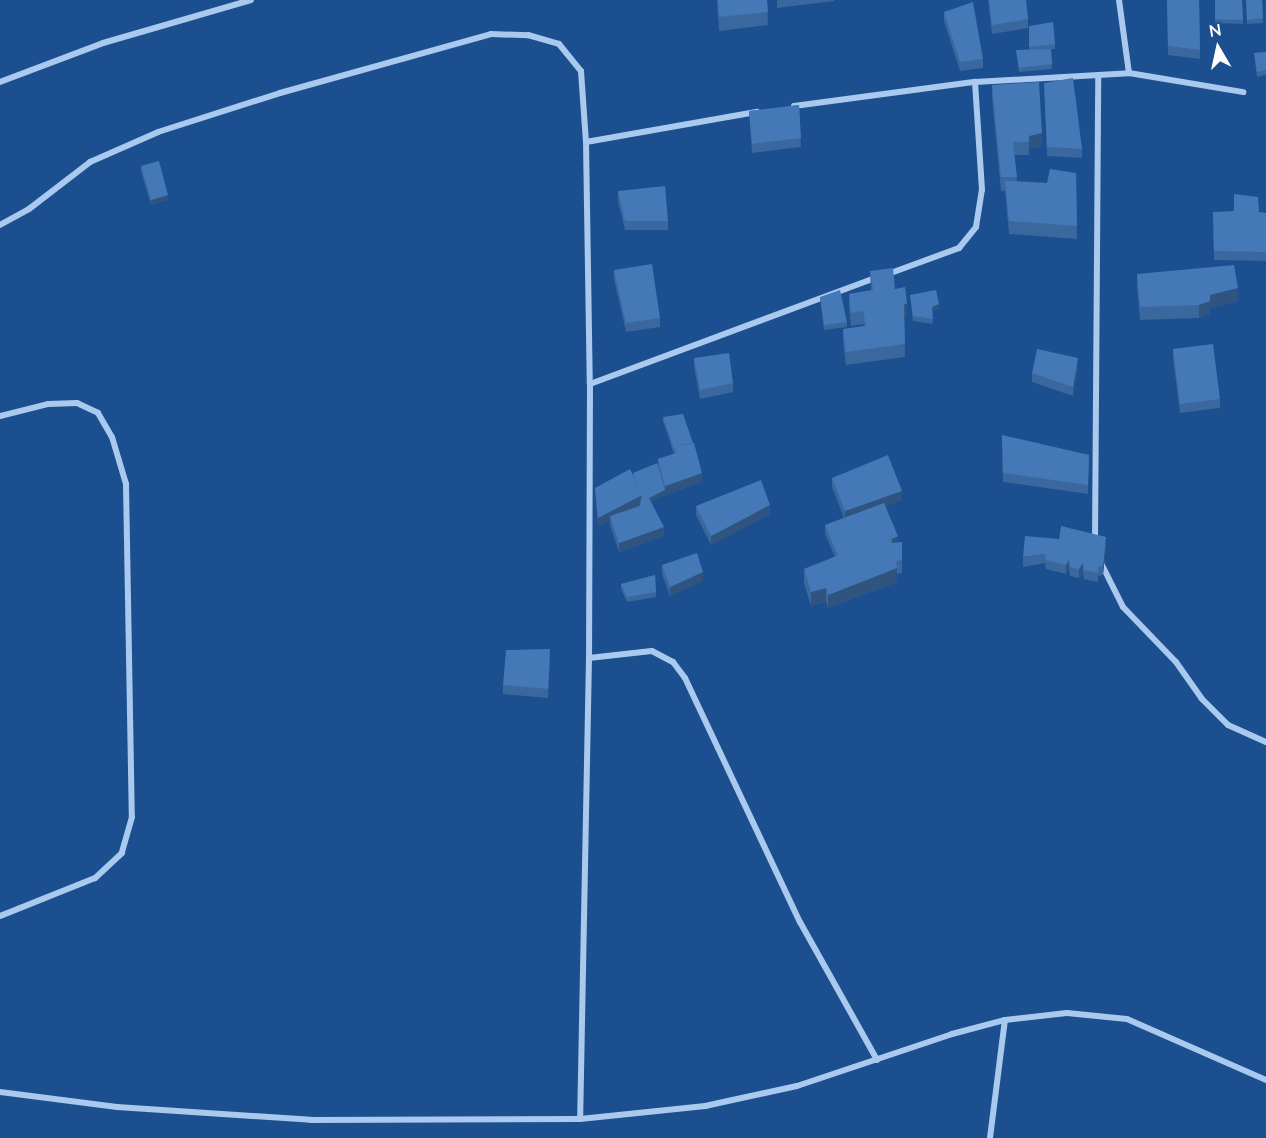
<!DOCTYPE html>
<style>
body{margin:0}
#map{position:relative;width:1266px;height:1138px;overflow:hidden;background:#1b4f8f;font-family:Lato,sans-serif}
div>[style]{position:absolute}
.minor>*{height:6px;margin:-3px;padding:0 3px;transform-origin:3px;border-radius:3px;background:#a9c9ee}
.wall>*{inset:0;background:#3a679d}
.shaded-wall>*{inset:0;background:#305480}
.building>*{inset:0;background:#4478b7}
span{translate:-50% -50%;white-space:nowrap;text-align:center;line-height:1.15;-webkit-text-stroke:5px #1b4f8f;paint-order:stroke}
.north{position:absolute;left:1188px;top:18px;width:60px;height:60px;-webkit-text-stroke:4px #1b4f8f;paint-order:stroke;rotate:351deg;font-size:16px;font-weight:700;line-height:24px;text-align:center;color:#fff}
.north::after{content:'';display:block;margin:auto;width:21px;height:27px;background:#fff;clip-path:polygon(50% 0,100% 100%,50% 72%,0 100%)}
</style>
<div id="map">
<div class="minor">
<i style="left:1119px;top:0;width:74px;rotate:82.2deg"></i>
<i style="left:0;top:82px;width:110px;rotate:-20.7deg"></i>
<i style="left:103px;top:43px;width:154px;rotate:-16.2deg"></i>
<i style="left:794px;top:106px;width:183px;rotate:-7.6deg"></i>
<i style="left:975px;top:82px;width:154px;rotate:-3.3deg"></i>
<i style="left:1129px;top:73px;width:116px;rotate:9.5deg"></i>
<i style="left:586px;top:142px;width:174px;rotate:-10deg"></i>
<i style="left:0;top:225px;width:33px;rotate:-29deg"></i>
<i style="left:29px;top:209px;width:77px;rotate:-37.6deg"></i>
<i style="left:90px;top:162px;width:74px;rotate:-23.8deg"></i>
<i style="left:158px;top:132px;width:128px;rotate:-17.7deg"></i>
<i style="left:280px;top:93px;width:219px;rotate:-15.6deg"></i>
<i style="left:491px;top:34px;width:37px;rotate:2deg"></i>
<i style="left:528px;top:35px;width:32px;rotate:16deg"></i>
<i style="left:559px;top:44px;width:35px;rotate:51deg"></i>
<i style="left:581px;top:71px;width:71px;rotate:86deg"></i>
<i style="left:586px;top:142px;width:242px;rotate:89.1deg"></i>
<i style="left:590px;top:384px;width:274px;rotate:90.2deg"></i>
<i style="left:589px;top:658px;width:461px;rotate:91.1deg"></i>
<i style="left:888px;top:274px;width:76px;rotate:-20.1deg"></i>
<i style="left:959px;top:248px;width:27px;rotate:-51deg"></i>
<i style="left:976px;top:227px;width:37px;rotate:-81deg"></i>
<i style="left:982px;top:190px;width:108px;rotate:-93.7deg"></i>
<i style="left:590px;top:384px;width:307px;rotate:-20.4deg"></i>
<i style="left:0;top:416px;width:49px;rotate:-14deg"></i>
<i style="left:48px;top:404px;width:29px;rotate:-2deg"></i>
<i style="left:77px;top:403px;width:23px;rotate:25deg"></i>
<i style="left:98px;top:413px;width:28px;rotate:60deg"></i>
<i style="left:112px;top:437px;width:49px;rotate:73.4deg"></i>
<i style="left:126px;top:484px;width:333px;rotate:89deg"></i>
<i style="left:132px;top:817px;width:37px;rotate:106deg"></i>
<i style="left:122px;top:853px;width:37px;rotate:137deg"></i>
<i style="left:95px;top:878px;width:102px;rotate:158.2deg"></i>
<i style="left:1095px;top:542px;width:467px;rotate:-89.6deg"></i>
<i style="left:1101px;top:563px;width:49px;rotate:63.4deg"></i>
<i style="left:1123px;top:607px;width:76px;rotate:46.1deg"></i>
<i style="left:1176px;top:662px;width:45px;rotate:54.9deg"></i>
<i style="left:1202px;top:699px;width:37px;rotate:45deg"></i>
<i style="left:1228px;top:725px;width:42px;rotate:24.1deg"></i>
<i style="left:589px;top:658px;width:63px;rotate:-6.3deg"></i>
<i style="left:652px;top:651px;width:24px;rotate:28deg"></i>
<i style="left:673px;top:662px;width:20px;rotate:53deg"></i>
<i style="left:685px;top:678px;width:270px;rotate:64.8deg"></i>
<i style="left:800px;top:922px;width:158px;rotate:60.8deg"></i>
<i style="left:0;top:1092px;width:118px;rotate:7.3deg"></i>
<i style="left:117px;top:1107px;width:194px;rotate:3.8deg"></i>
<i style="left:311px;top:1120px;width:269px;rotate:-0.2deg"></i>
<i style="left:580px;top:1119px;width:126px;rotate:-5.9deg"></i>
<i style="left:705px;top:1106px;width:94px;rotate:-12.3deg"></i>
<i style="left:797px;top:1086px;width:163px;rotate:-18.5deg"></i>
<i style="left:952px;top:1034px;width:55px;rotate:-14.8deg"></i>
<i style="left:1005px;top:1020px;width:62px;rotate:-6.4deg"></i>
<i style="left:1067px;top:1013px;width:60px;rotate:5.7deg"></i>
<i style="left:1127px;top:1019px;width:152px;rotate:23.7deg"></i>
<i style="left:990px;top:1138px;width:119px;rotate:-82.8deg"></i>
</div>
<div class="wall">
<i style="clip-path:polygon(717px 0,767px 0,768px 25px,719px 31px)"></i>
<i style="clip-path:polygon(777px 0,834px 0,834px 1px,777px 8px)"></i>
<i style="clip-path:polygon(988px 0,1026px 0,1028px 19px,1028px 28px,992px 34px)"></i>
<i style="clip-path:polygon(1167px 0,1199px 0,1200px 59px,1168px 55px)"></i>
<i style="clip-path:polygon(1215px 0,1242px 0,1243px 24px,1215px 23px)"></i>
<i style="clip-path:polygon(1246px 0,1262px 0,1263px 23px,1247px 24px)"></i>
<i style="clip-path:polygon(944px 12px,983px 59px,983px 68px,960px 71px,944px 21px)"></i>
<i style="clip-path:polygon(1029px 26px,1055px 44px,1055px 49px,1051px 49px,1052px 69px,1019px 72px,1016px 50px,1029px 50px)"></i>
<i style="clip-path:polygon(1266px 52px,1266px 75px,1257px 77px,1254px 53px)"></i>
<i style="clip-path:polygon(1044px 83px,1082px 149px,1082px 158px,1047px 156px)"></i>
<i style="clip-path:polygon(992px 85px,1042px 146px,1029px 149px,1029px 155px,1014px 155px,1017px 181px,1047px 183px,1076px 173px,1077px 239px,1009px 234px,1005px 191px,1001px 191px,992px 98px)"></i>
<i style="clip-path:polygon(799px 105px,801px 147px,752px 153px,749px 111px)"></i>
<i style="clip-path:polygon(141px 166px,168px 200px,151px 205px,141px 171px)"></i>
<i style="clip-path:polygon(618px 191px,668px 221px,668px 230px,625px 230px,618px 201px)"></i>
<i style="clip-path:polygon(1213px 212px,1266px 213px,1266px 261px,1214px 260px)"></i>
<i style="clip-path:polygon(614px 270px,660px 318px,660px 327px,626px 332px,614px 279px)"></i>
<i style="clip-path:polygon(870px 271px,895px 289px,907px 316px,904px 318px,905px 357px,846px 365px,843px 343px,843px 329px,864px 326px,863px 324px,851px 326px,849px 307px,849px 294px,871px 290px)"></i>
<i style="clip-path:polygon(1137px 274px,1238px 301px,1210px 308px,1210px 314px,1199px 318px,1140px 320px,1137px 287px)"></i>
<i style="clip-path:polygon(910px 295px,939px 308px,932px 311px,933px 324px,913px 321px)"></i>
<i style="clip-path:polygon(820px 297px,847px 322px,847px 327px,824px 330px)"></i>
<i style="clip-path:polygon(1173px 349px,1220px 399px,1220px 408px,1180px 413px,1173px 358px)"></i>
<i style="clip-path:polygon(694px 358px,733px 383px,733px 392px,700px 399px,694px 367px)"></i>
<i style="clip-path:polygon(1078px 367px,1073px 396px,1032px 382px,1032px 373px)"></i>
<i style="clip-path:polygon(663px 417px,702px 482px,665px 495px,651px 501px,664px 536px,619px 552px,610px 525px,610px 520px,598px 527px,595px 488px,633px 474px,658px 466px,658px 459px,674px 454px,663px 421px)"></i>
<i style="clip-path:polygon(1002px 435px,1089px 455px,1088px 494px,1003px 482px)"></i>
<i style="clip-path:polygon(832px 478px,902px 500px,885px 506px,898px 542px,902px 542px,902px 573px,897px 574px,897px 582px,828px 608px,826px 602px,811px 606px,804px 583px,804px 569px,835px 557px,825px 534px,825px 525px,844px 518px,832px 487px)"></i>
<i style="clip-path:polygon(696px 506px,770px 514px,711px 545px,696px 515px)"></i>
<i style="clip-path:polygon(1106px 546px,1103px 575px,1098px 576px,1098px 582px,1084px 579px,1083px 572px,1079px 578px,1070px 576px,1069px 569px,1066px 574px,1046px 569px,1045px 563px,1023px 567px,1023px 557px)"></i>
<i style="clip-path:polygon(662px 565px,703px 581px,670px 596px,662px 574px)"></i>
<i style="clip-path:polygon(655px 575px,656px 597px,627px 602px,621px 589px,621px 584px)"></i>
<i style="clip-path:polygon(550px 658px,548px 698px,503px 694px,503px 685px)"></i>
</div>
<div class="shaded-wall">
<i style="clip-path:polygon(1042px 133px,1042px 146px,1029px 149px,1029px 136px)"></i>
<i style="clip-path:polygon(168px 195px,168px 200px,151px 205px,151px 200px)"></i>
<i style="clip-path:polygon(1238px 288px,1238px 301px,1210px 308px,1210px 314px,1199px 318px,1199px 305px,1210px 295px)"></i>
<i style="clip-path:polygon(907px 303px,907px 316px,904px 318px,904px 305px)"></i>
<i style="clip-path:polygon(939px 304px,939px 308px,932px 311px,932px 307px)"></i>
<i style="clip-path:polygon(1078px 358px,1078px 367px,1073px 396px,1073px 387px)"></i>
<i style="clip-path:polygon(702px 473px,702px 482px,665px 495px,643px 505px,643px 500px,665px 490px,665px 486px)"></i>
<i style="clip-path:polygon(902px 491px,902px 500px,845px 520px,845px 511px)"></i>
<i style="clip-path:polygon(642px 495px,642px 504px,612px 520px,610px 516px,610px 520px,598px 527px,598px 518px)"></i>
<i style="clip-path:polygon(770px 505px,770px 514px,711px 545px,711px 536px)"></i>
<i style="clip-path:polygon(664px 527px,664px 536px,619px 552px,619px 543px)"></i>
<i style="clip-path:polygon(898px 536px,898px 545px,839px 557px)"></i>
<i style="clip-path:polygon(1106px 537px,1106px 546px,1103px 575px,1103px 566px)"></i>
<i style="clip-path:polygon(1069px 560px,1069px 569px,1066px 574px,1066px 565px)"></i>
<i style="clip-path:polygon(1083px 563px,1083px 572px,1079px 578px,1079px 569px)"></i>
<i style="clip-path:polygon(897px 568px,897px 582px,828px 608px,828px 595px)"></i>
<i style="clip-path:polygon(703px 572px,703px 581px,670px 596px,670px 587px)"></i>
<i style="clip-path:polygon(826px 588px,826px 602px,811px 606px,811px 592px)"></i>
</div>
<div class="building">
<i style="clip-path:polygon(718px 0,767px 0,768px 12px,719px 17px)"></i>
<i style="clip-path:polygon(989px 0,1026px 0,1028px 19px,992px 25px)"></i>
<i style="clip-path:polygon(1167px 0,1199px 0,1200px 50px,1168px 46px)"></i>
<i style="clip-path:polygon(1215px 0,1242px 0,1243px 20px,1215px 19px)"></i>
<i style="clip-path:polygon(1246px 0,1262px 0,1263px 18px,1247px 20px)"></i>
<i style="clip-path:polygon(973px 2px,983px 59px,960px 62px,944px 12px)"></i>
<i style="clip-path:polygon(1053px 22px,1055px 44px,1029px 47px,1029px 26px)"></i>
<i style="clip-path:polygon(1051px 49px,1052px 64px,1019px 68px,1016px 50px)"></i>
<i style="clip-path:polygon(1266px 52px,1266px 70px,1257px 72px,1254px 53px)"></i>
<i style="clip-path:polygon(1073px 78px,1082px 149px,1047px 147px,1044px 83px)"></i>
<i style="clip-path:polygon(1039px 82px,1042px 133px,1029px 136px,1029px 142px,1013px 142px,1017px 177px,1001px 177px,992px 85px)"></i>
<i style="clip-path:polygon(799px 105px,801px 138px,752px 144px,749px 111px)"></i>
<i style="clip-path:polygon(159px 161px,168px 195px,151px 200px,141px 166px)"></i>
<i style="clip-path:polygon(1050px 169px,1076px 173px,1077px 226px,1009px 221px,1005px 181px,1047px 183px)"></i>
<i style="clip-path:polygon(665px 186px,668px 221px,625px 221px,618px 191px)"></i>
<i style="clip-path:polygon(1234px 194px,1258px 197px,1259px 212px,1266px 213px,1266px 252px,1214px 251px,1213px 212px,1234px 211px)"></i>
<i style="clip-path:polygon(652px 264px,660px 318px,626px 323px,614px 270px)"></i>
<i style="clip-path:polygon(1234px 265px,1238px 288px,1210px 295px,1210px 301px,1199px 305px,1140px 307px,1137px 274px)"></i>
<i style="clip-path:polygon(893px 268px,895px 289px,905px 287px,907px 303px,904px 305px,905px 344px,846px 352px,843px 329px,866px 326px,863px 311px,851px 313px,849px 294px,873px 290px,870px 271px)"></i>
<i style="clip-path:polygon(840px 290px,847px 322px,824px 325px,820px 297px)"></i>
<i style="clip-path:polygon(936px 290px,939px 304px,932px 307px,933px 319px,913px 316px,910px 295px)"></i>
<i style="clip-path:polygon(1213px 344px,1220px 399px,1180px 404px,1173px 349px)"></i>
<i style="clip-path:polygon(1037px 349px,1078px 358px,1073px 387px,1032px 373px)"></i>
<i style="clip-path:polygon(729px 353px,733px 383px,700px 390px,694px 358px)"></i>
<i style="clip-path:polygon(683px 414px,693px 443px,675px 446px,675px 449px,674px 449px,663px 417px)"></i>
<i style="clip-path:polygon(1002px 435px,1089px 455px,1088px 485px,1003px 473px)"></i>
<i style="clip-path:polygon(694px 443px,702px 473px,665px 486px,658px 459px,676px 453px,675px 446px)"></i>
<i style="clip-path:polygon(888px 455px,902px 491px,845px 511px,832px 478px)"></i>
<i style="clip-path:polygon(657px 463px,665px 490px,649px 498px,648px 496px,642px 498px,633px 473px)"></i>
<i style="clip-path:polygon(630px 469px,642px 495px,598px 518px,595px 488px)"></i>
<i style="clip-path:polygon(761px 480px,770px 505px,711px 536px,696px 506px)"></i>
<i style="clip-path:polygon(648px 496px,664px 527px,619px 543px,610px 516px,640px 506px,641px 498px)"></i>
<i style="clip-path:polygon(884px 503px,898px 536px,892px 539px,891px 534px,838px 556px,825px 525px)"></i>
<i style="clip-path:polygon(1061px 526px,1106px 537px,1103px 566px,1098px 567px,1098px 573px,1084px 570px,1083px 563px,1079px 569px,1070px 567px,1069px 560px,1066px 565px,1046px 560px,1045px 554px,1023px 557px,1025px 536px,1059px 539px)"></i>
<i style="clip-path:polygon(891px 534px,892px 543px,902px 542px,902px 560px,896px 561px,897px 568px,828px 595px,826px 588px,811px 592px,804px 569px)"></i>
<i style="clip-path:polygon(697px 553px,703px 572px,670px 587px,662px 565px)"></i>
<i style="clip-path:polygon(655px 575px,656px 592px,627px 597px,621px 584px)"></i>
<i style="clip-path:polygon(550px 649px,548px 689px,503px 685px,506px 650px)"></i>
</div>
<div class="north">N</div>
</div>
